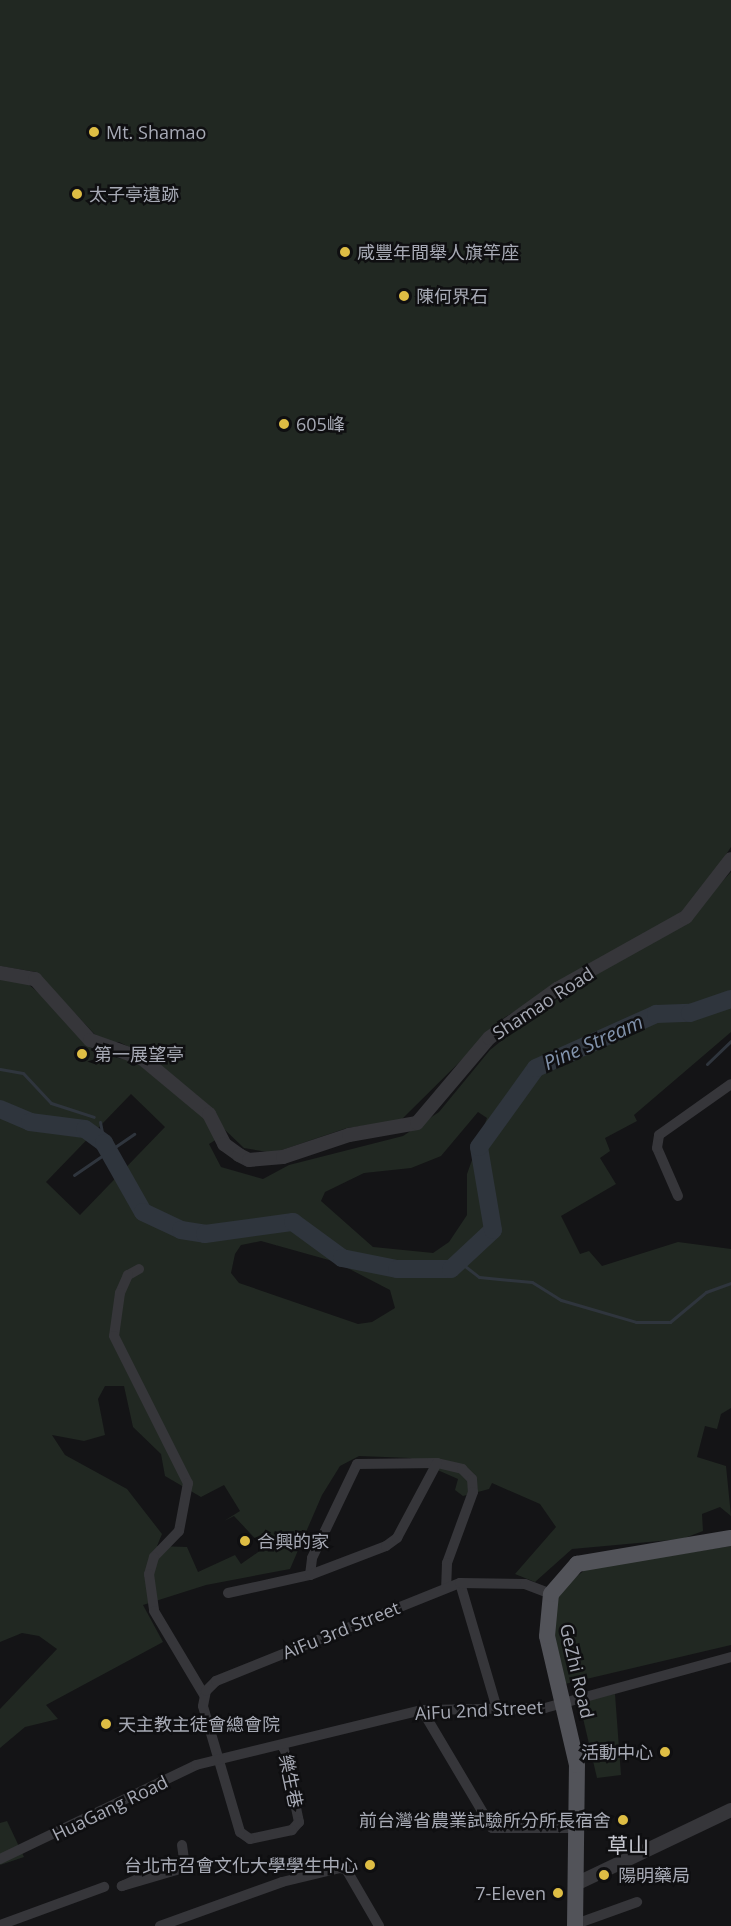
<!DOCTYPE html>
<meta charset="utf-8">
<style>
body{margin:0}
#map{position:relative;width:731px;height:1926px;overflow:hidden;background:#141416;font-family:"Open Sans","Noto Sans TC",sans-serif}
div>[style]{position:absolute}
.green>*{inset:0;background:#212822}
.stream>*{height:3px;margin:-1.5px;padding:0 1.5px;transform-origin:1.5px;border-radius:1.5px;background:#2f353d}
.river>*{height:18px;margin:-9px;padding:0 9px;transform-origin:9px;border-radius:9px;background:#2f353d}
.minor>*{height:10px;margin:-5px;padding:0 5px;transform-origin:5px;border-radius:5px;background:#36363a}
.tertiary>*{height:14px;margin:-7px;padding:0 7px;transform-origin:7px;border-radius:7px;background:#36363a}
.primary>*{height:16px;margin:-8px;padding:0 8px;transform-origin:8px;border-radius:8px;background:#525359}
.dots>*{width:16px;height:16px;translate:-50% -50%;box-sizing:border-box;border:3px solid #0f0f11;border-radius:50%}
span{translate:-50% -50%;white-space:nowrap;text-align:center;line-height:1.15;-webkit-text-stroke:5px #0f0f11;paint-order:stroke}
.poi-label{font-size:18px;color:#a7aab5}
.left{translate:0 -50%;text-align:left}
.right{translate:-100% -50%;text-align:right}
.street-label{font-size:18px;color:#a7aab5}
.water-label{font-size:20px;color:#8293ac;font-style:italic}
.quarter-label{font-size:21px;color:#c8c9d1}
</style>
<div id="map">
<div class="green">
<i style="clip-path:polygon(0 0,731px 0,731px 847px,696px 900px,661px 928px,505px 1017px,400px 1121px,347px 1128px,273px 1153px,244px 1148px,146px 1055px,119px 1042px,102px 1042px,36px 972px,0 966px)"></i>
<i style="clip-path:polygon(evenodd,731px 872px,731px 1032px,634px 1115px,637px 1121px,605px 1138px,610px 1151px,600px 1158px,616px 1184px,561px 1216px,580px 1254px,589px 1251px,602px 1266px,678px 1242px,731px 1249px,731px 1408px,721px 1414px,717px 1429px,705px 1426px,697px 1457px,726px 1466px,731px 1516px,720px 1507px,702px 1514px,703px 1531px,682px 1539px,572px 1549px,535px 1582px,515px 1574px,556px 1527px,540px 1504px,492px 1483px,489px 1489px,463px 1496px,455px 1490px,458px 1479px,410px 1458px,359px 1456px,340px 1466px,322px 1495px,290px 1569px,206px 1585px,143px 1605px,163px 1642px,46px 1705px,58px 1719px,25px 1727px,0 1748px,0 1709px,57px 1649px,39px 1636px,22px 1633px,0 1642px,0 979px,28px 984px,62px 1012px,96px 1054px,135px 1061px,207px 1117px,217px 1139px,209px 1144px,221px 1167px,263px 1179px,289px 1165px,403px 1136px,439px 1112px,490px 1050px,522px 1024px,591px 975px,685px 922px,731px 872px,131px 1094px,165px 1127px,80px 1215px,46px 1182px,131px 1094px,731px 872px,478px 1112px,487px 1118px,467px 1174px,467px 1215px,449px 1242px,433px 1253px,373px 1247px,321px 1201px,325px 1192px,364px 1173px,411px 1168px,441px 1156px,478px 1112px,731px 872px,261px 1241px,336px 1262px,390px 1290px,395px 1308px,372px 1322px,358px 1324px,239px 1283px,231px 1273px,235px 1254px,241px 1245px,261px 1241px,731px 872px,105px 1386px,124px 1386px,133px 1427px,161px 1454px,165px 1476px,201px 1497px,224px 1485px,240px 1511px,224px 1521px,234px 1516px,264px 1548px,241px 1564px,235px 1555px,198px 1572px,187px 1547px,157px 1546px,162px 1534px,127px 1489px,65px 1455px,52px 1435px,84px 1441px,105px 1435px,98px 1399px,105px 1386px)"></i>
<i style="clip-path:polygon(731px 1546px,731px 1645px,565px 1684px,553px 1637px,557px 1599px,567px 1584px,586px 1569px)"></i>
<i style="clip-path:polygon(615px 1694px,621px 1775px,597px 1778px,579px 1701px)"></i>
<i style="clip-path:polygon(7px 1821px,24px 1857px,0 1865px,0 1823px)"></i>
</div>
<div class="stream">
<i style="left:707px;top:1064px;width:33px;rotate:-44deg"></i>
<i style="left:0;top:1069px;width:23px;rotate:10deg"></i>
<i style="left:23px;top:1073px;width:41px;rotate:47deg"></i>
<i style="left:51px;top:1103px;width:45px;rotate:18deg"></i>
<i style="left:100px;top:1122px;width:21px;rotate:79deg"></i>
<i style="left:74px;top:1175px;width:73px;rotate:-34.3deg"></i>
<i style="left:461px;top:1263px;width:23px;rotate:38deg"></i>
<i style="left:479px;top:1277px;width:53px;rotate:5.4deg"></i>
<i style="left:532px;top:1282px;width:34px;rotate:32deg"></i>
<i style="left:561px;top:1300px;width:78px;rotate:16.3deg"></i>
<i style="left:636px;top:1322px;width:34px"></i>
<i style="left:670px;top:1322px;width:47px;rotate:-39.8deg"></i>
<i style="left:706px;top:1292px;width:27px;rotate:-20deg"></i>
</div>
<div class="river">
<i style="left:0;top:1109px;width:33px;rotate:23deg"></i>
<i style="left:30px;top:1122px;width:55px;rotate:7.3deg"></i>
<i style="left:85px;top:1129px;width:24px;rotate:36deg"></i>
<i style="left:104px;top:1143px;width:79px;rotate:60.5deg"></i>
<i style="left:143px;top:1212px;width:42px;rotate:25.3deg"></i>
<i style="left:181px;top:1230px;width:24px;rotate:9deg"></i>
<i style="left:205px;top:1234px;width:89px;rotate:-7.8deg"></i>
<i style="left:293px;top:1222px;width:61px;rotate:36.3deg"></i>
<i style="left:342px;top:1258px;width:56px;rotate:11.3deg"></i>
<i style="left:397px;top:1269px;width:54px"></i>
<i style="left:451px;top:1269px;width:57px;rotate:-42.9deg"></i>
<i style="left:493px;top:1230px;width:84px;rotate:-99.6deg"></i>
<i style="left:479px;top:1147px;width:97px;rotate:-54.2deg"></i>
<i style="left:536px;top:1068px;width:132px;rotate:-24.2deg"></i>
<i style="left:656px;top:1014px;width:34px;rotate:-2deg"></i>
<i style="left:690px;top:1013px;width:43px;rotate:-18.9deg"></i>
</div>
<div class="minor">
<i style="left:678px;top:1196px;width:52px;rotate:-113.6deg"></i>
<i style="left:657px;top:1148px;width:13px;rotate:-81deg"></i>
<i style="left:659px;top:1135px;width:88px;rotate:-35.3deg"></i>
<i style="left:139px;top:1269px;width:13px;rotate:151deg"></i>
<i style="left:128px;top:1275px;width:20px;rotate:114deg"></i>
<i style="left:120px;top:1293px;width:43px;rotate:97.9deg"></i>
<i style="left:114px;top:1336px;width:165px;rotate:63.3deg"></i>
<i style="left:188px;top:1483px;width:49px;rotate:100.6deg"></i>
<i style="left:179px;top:1531px;width:36px;rotate:134deg"></i>
<i style="left:154px;top:1557px;width:18px;rotate:106deg"></i>
<i style="left:149px;top:1574px;width:37px;rotate:82deg"></i>
<i style="left:154px;top:1611px;width:98px;rotate:59.2deg"></i>
<i style="left:310px;top:1575px;width:17px;rotate:-83deg"></i>
<i style="left:312px;top:1558px;width:104px;rotate:-64.4deg"></i>
<i style="left:357px;top:1464px;width:80px;rotate:-0.7deg"></i>
<i style="left:437px;top:1463px;width:26px;rotate:13deg"></i>
<i style="left:462px;top:1469px;width:14px;rotate:45deg"></i>
<i style="left:472px;top:1479px;width:13px;rotate:86deg"></i>
<i style="left:473px;top:1492px;width:76px;rotate:110.1deg"></i>
<i style="left:447px;top:1563px;width:24px;rotate:92deg"></i>
<i style="left:460px;top:1583px;width:131px;rotate:73.6deg"></i>
<i style="left:228px;top:1593px;width:84px;rotate:-12.4deg"></i>
<i style="left:310px;top:1575px;width:81px;rotate:-20.9deg"></i>
<i style="left:386px;top:1546px;width:14px;rotate:-36deg"></i>
<i style="left:397px;top:1538px;width:85px;rotate:-61.9deg"></i>
<i style="left:422px;top:1710px;width:137px;rotate:59.3deg"></i>
<i style="left:492px;top:1828px;width:86px"></i>
<i style="left:283px;top:1745px;width:79px;rotate:78.3deg"></i>
<i style="left:299px;top:1822px;width:11px;rotate:131deg"></i>
<i style="left:292px;top:1830px;width:43px;rotate:167.9deg"></i>
<i style="left:250px;top:1839px;width:12px;rotate:-145deg"></i>
<i style="left:240px;top:1832px;width:131px;rotate:-106.4deg"></i>
<i style="left:203px;top:1706px;width:15px;rotate:-79deg"></i>
<i style="left:206px;top:1691px;width:14px;rotate:-45deg"></i>
<i style="left:216px;top:1681px;width:263px;rotate:-21.9deg"></i>
<i style="left:460px;top:1583px;width:65px;rotate:0.9deg"></i>
<i style="left:525px;top:1584px;width:28px;rotate:21deg"></i>
<i style="left:182px;top:1845px;width:14px;rotate:82deg"></i>
<i style="left:184px;top:1859px;width:68px;rotate:156.5deg"></i>
<i style="left:122px;top:1886px;width:64px;rotate:-16.4deg"></i>
<i style="left:183px;top:1868px;width:9px;rotate:-84deg"></i>
<i style="left:0;top:1859px;width:217px;rotate:-25.6deg"></i>
<i style="left:196px;top:1765px;width:233px;rotate:-13.7deg"></i>
<i style="left:422px;top:1710px;width:123px;rotate:-0.9deg"></i>
<i style="left:545px;top:1708px;width:193px;rotate:-15.3deg"></i>
<i style="left:576px;top:1924px;width:65px;rotate:-19.8deg"></i>
<i style="left:0;top:1925px;width:111px;rotate:-20.1deg"></i>
<i style="left:160px;top:1926px;width:130px;rotate:-19.8deg"></i>
<i style="left:282px;top:1882px;width:60px;rotate:-13.6deg"></i>
<i style="left:340px;top:1868px;width:6px;rotate:9deg"></i>
<i style="left:346px;top:1869px;width:66px;rotate:59.9deg"></i>
</div>
<div class="tertiary">
<i style="left:0;top:973px;width:36px;rotate:10deg"></i>
<i style="left:35px;top:979px;width:82px;rotate:48deg"></i>
<i style="left:90px;top:1040px;width:56px;rotate:19.7deg"></i>
<i style="left:143px;top:1059px;width:86px;rotate:39.8deg"></i>
<i style="left:209px;top:1114px;width:34px;rotate:63deg"></i>
<i style="left:224px;top:1144px;width:19px;rotate:36deg"></i>
<i style="left:239px;top:1155px;width:11px;rotate:27deg"></i>
<i style="left:249px;top:1160px;width:34px;rotate:-5deg"></i>
<i style="left:283px;top:1157px;width:70px;rotate:-18.4deg"></i>
<i style="left:349px;top:1135px;width:69px;rotate:-10deg"></i>
<i style="left:417px;top:1123px;width:111px;rotate:-49.7deg"></i>
<i style="left:489px;top:1038px;width:84px;rotate:-35.8deg"></i>
<i style="left:557px;top:989px;width:148px;rotate:-29.2deg"></i>
<i style="left:686px;top:917px;width:73px;rotate:-52.2deg"></i>
<i style="left:580px;top:1882px;width:167px;rotate:-25.5deg"></i>
</div>
<div class="primary">
<i style="left:575px;top:1926px;width:161px;rotate:-89.3deg"></i>
<i style="left:577px;top:1765px;width:132px;rotate:-103.1deg"></i>
<i style="left:547px;top:1636px;width:42px;rotate:-84.6deg"></i>
<i style="left:551px;top:1594px;width:40px;rotate:-49deg"></i>
<i style="left:577px;top:1564px;width:156px;rotate:-9.6deg"></i>
</div>
<div class="dots">
<i style="left:94px;top:132px;background:#debd44"></i>
<i style="left:77px;top:194px;background:#debd44"></i>
<i style="left:345px;top:252px;background:#debd44"></i>
<i style="left:404px;top:296px;background:#debd44"></i>
<i style="left:284px;top:424px;background:#debd44"></i>
<i style="left:82px;top:1054px;background:#debd44"></i>
<i style="left:245px;top:1541px;background:#debd44"></i>
<i style="left:106px;top:1724px;background:#debd44"></i>
<i style="left:665px;top:1752px;background:#debd44"></i>
<i style="left:623px;top:1820px;background:#debd44"></i>
<i style="left:370px;top:1865px;background:#debd44"></i>
<i style="left:604px;top:1875px;background:#debd44"></i>
<i style="left:558px;top:1893px;background:#debd44"></i>
</div>
<div class="poi-label">
<span class="left" style="left:106px;top:132px">Mt. Shamao</span>
<span class="left" style="left:89px;top:194px">太子亭遺跡</span>
<span class="left" style="left:357px;top:252px">咸豐年間舉人旗竿座</span>
<span class="left" style="left:416px;top:296px">陳何界石</span>
<span class="left" style="left:296px;top:424px">605峰</span>
<span class="left" style="left:94px;top:1054px">第一展望亭</span>
<span class="left" style="left:257px;top:1541px">合興的家</span>
<span class="left" style="left:118px;top:1724px">天主教主徒會總會院</span>
<span class="right" style="left:653px;top:1752px">活動中心</span>
<span class="right" style="left:611px;top:1820px">前台灣省農業試驗所分所長宿舍</span>
<span class="right" style="left:358px;top:1865px">台北市召會文化大學學生中心</span>
<span class="left" style="left:618px;top:1875px">陽明藥局</span>
<span class="right" style="left:546px;top:1893px">7-Eleven</span>
</div>
<div class="street-label">
<span style="left:543px;top:1003px;rotate:-33deg">Shamao Road</span>
<span style="left:341px;top:1630px;rotate:-22deg">AiFu 3rd Street</span>
<span style="left:577px;top:1671px;rotate:77deg">GeZhi Road</span>
<span style="left:479px;top:1710px;rotate:-3deg">AiFu 2nd Street</span>
<span style="left:291px;top:1781px;rotate:78deg">樂生巷</span>
<span style="left:110px;top:1808px;rotate:-26deg">HuaGang Road</span>
</div>
<div class="water-label">
<span style="left:593px;top:1042px;rotate:-24deg">Pine Stream</span>
</div>
<div class="quarter-label">
<span style="left:628px;top:1845px">草山</span>
</div>
</div>
